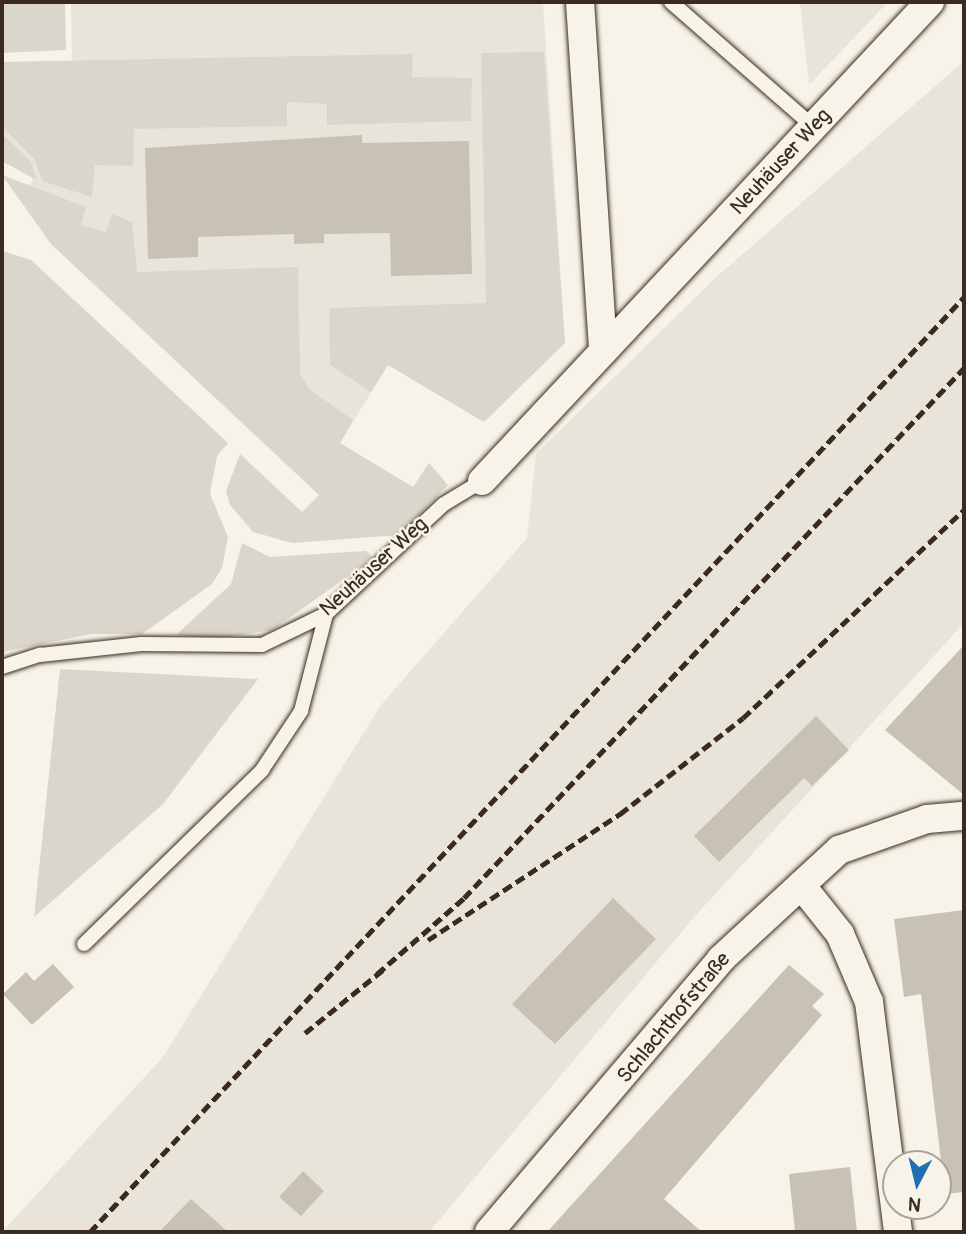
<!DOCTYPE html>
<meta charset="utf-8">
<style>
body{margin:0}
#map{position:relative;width:966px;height:1234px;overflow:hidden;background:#f7f3e8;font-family:Pangolin,sans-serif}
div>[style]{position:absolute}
.built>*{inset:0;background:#e9e4d9}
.green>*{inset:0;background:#dbd6cb}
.building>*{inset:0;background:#c8c1b6}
.roads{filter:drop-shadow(0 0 2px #3b2a1e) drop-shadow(0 0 2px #3b2a1e)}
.service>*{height:14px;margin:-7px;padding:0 7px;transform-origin:7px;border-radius:7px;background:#f7f3e8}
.minor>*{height:28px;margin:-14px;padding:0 14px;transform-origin:14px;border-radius:14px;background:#f7f3e8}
.rail>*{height:5px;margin-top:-2.5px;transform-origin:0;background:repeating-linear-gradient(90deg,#3b2a1e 0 10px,transparent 0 15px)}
span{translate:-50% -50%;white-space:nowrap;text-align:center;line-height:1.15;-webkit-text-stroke:5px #f7f3e8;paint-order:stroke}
.street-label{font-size:21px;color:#3b2a1e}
.frame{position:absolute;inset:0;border:4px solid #3b2a1e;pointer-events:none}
.north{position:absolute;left:882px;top:1150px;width:70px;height:70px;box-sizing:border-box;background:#f7f3e8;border:2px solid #aca397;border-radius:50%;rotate:187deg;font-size:19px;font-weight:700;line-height:28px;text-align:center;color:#3b2a1e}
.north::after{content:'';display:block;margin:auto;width:24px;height:32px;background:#1f6fb2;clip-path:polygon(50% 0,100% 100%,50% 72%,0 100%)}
</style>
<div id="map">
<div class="built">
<i style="clip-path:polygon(71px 2px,543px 2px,565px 343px,484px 422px,388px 365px,340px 443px,30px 189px,32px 178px,2px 161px,2px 62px,72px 61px)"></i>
<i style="clip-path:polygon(800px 2px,888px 2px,809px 85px)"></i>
<i style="clip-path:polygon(964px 61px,964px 623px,696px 915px,429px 1232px,2px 1232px,163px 1057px,381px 705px,527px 538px,536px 454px,713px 280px)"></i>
</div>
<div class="green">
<i style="clip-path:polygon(2px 2px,65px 2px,66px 50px,2px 53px)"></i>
<i style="clip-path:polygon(544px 52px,565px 343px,484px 422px,388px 365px,371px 392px,330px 365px,329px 308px,486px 303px,481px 53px)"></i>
<i style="clip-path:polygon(413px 54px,412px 77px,472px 78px,471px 121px,327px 125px,327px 104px,287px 102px,287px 126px,134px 129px,133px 166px,95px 165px,92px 197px,42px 181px,35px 160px,2px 126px,2px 62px)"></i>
<i style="clip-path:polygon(2px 134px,30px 160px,37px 180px,2px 161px)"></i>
<i style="clip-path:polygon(2px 175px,86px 207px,81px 225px,106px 232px,112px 214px,132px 222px,137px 272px,298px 267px,300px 373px,310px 390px,353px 420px,340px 443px,413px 487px,429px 463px,448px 485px,399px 535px,292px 543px,253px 532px,230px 505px,226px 491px,240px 454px,302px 512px,319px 495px,51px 244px)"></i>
<i style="clip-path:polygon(2px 251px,31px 260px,228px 443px,217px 456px,210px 494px,228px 537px,222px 568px,212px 584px,142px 634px,91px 634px,2px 652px)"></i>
<i style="clip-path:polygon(242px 543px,270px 557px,366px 551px,374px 558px,272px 630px,213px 639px,176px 635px,231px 584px)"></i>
<i style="clip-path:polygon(60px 669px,258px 679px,163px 804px,34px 917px)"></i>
</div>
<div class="building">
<i style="clip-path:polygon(362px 135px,362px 143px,469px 141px,472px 274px,391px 276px,390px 233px,324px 234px,324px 243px,294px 244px,294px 234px,198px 237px,198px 257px,148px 259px,145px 148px)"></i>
<i style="clip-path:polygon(964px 645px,964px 795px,885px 730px)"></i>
<i style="clip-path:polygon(816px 716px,849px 750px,812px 786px,804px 778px,719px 862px,694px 836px)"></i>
<i style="clip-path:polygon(613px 898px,656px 939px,555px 1044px,512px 1004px)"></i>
<i style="clip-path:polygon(964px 910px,964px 1192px,945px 1194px,921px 994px,904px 997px,894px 919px)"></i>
<i style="clip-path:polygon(53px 964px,74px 987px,32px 1025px,3px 994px,26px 972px,34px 981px)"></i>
<i style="clip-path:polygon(789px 965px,824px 994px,812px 1006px,822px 1015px,664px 1199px,702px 1232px,547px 1232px)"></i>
<i style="clip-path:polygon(850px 1167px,857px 1232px,795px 1232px,789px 1174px)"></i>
<i style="clip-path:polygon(303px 1171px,324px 1191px,301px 1216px,279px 1197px)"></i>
<i style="clip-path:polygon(191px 1199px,228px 1232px,159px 1232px)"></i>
</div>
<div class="roads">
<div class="service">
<i style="left:671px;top:2px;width:190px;rotate:41.2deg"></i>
<i style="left:2px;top:667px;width:40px;rotate:-18deg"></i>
<i style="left:40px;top:655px;width:102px;rotate:-6.2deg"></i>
<i style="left:141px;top:644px;width:121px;rotate:0.5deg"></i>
<i style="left:262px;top:645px;width:71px;rotate:-25.8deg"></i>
<i style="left:326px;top:614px;width:161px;rotate:-43deg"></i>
<i style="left:444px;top:504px;width:44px;rotate:-31.2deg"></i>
<i style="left:84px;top:944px;width:249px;rotate:-44.3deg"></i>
<i style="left:262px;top:770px;width:71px;rotate:-56.5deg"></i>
<i style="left:301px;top:711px;width:100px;rotate:-75.5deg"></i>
</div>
<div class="minor">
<i style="left:580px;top:2px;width:350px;rotate:86.2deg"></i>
<i style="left:482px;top:481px;width:656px;rotate:-46.92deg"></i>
<i style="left:801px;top:885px;width:63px;rotate:51.5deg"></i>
<i style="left:840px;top:934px;width:74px;rotate:66.9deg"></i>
<i style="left:869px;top:1002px;width:232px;rotate:82.8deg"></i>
<i style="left:489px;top:1232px;width:358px;rotate:-49.6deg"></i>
<i style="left:721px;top:959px;width:161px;rotate:-42.7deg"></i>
<i style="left:839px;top:850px;width:93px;rotate:-19.4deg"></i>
<i style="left:927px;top:819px;width:37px;rotate:-5deg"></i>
</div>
</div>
<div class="rail">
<i style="left:428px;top:940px;width:230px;rotate:-33.3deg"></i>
<i style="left:620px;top:814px;width:156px;rotate:-38deg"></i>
<i style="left:743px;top:718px;width:303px;rotate:-43.3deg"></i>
<i style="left:377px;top:974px;width:116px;rotate:-41.1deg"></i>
<i style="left:464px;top:898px;width:729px;rotate:-46.67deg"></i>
<i style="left:305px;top:1033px;width:102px;rotate:-39deg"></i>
<i style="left:90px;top:1232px;width:1280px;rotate:-46.93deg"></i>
</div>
<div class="street-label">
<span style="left:781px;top:162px;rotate:-47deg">Neuhäuser Weg</span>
<span style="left:374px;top:567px;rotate:-42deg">Neuhäuser Weg</span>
<span style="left:674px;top:1018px;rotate:-50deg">Schlachthofstraße</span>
</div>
<div class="frame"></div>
<div class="north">N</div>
</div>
